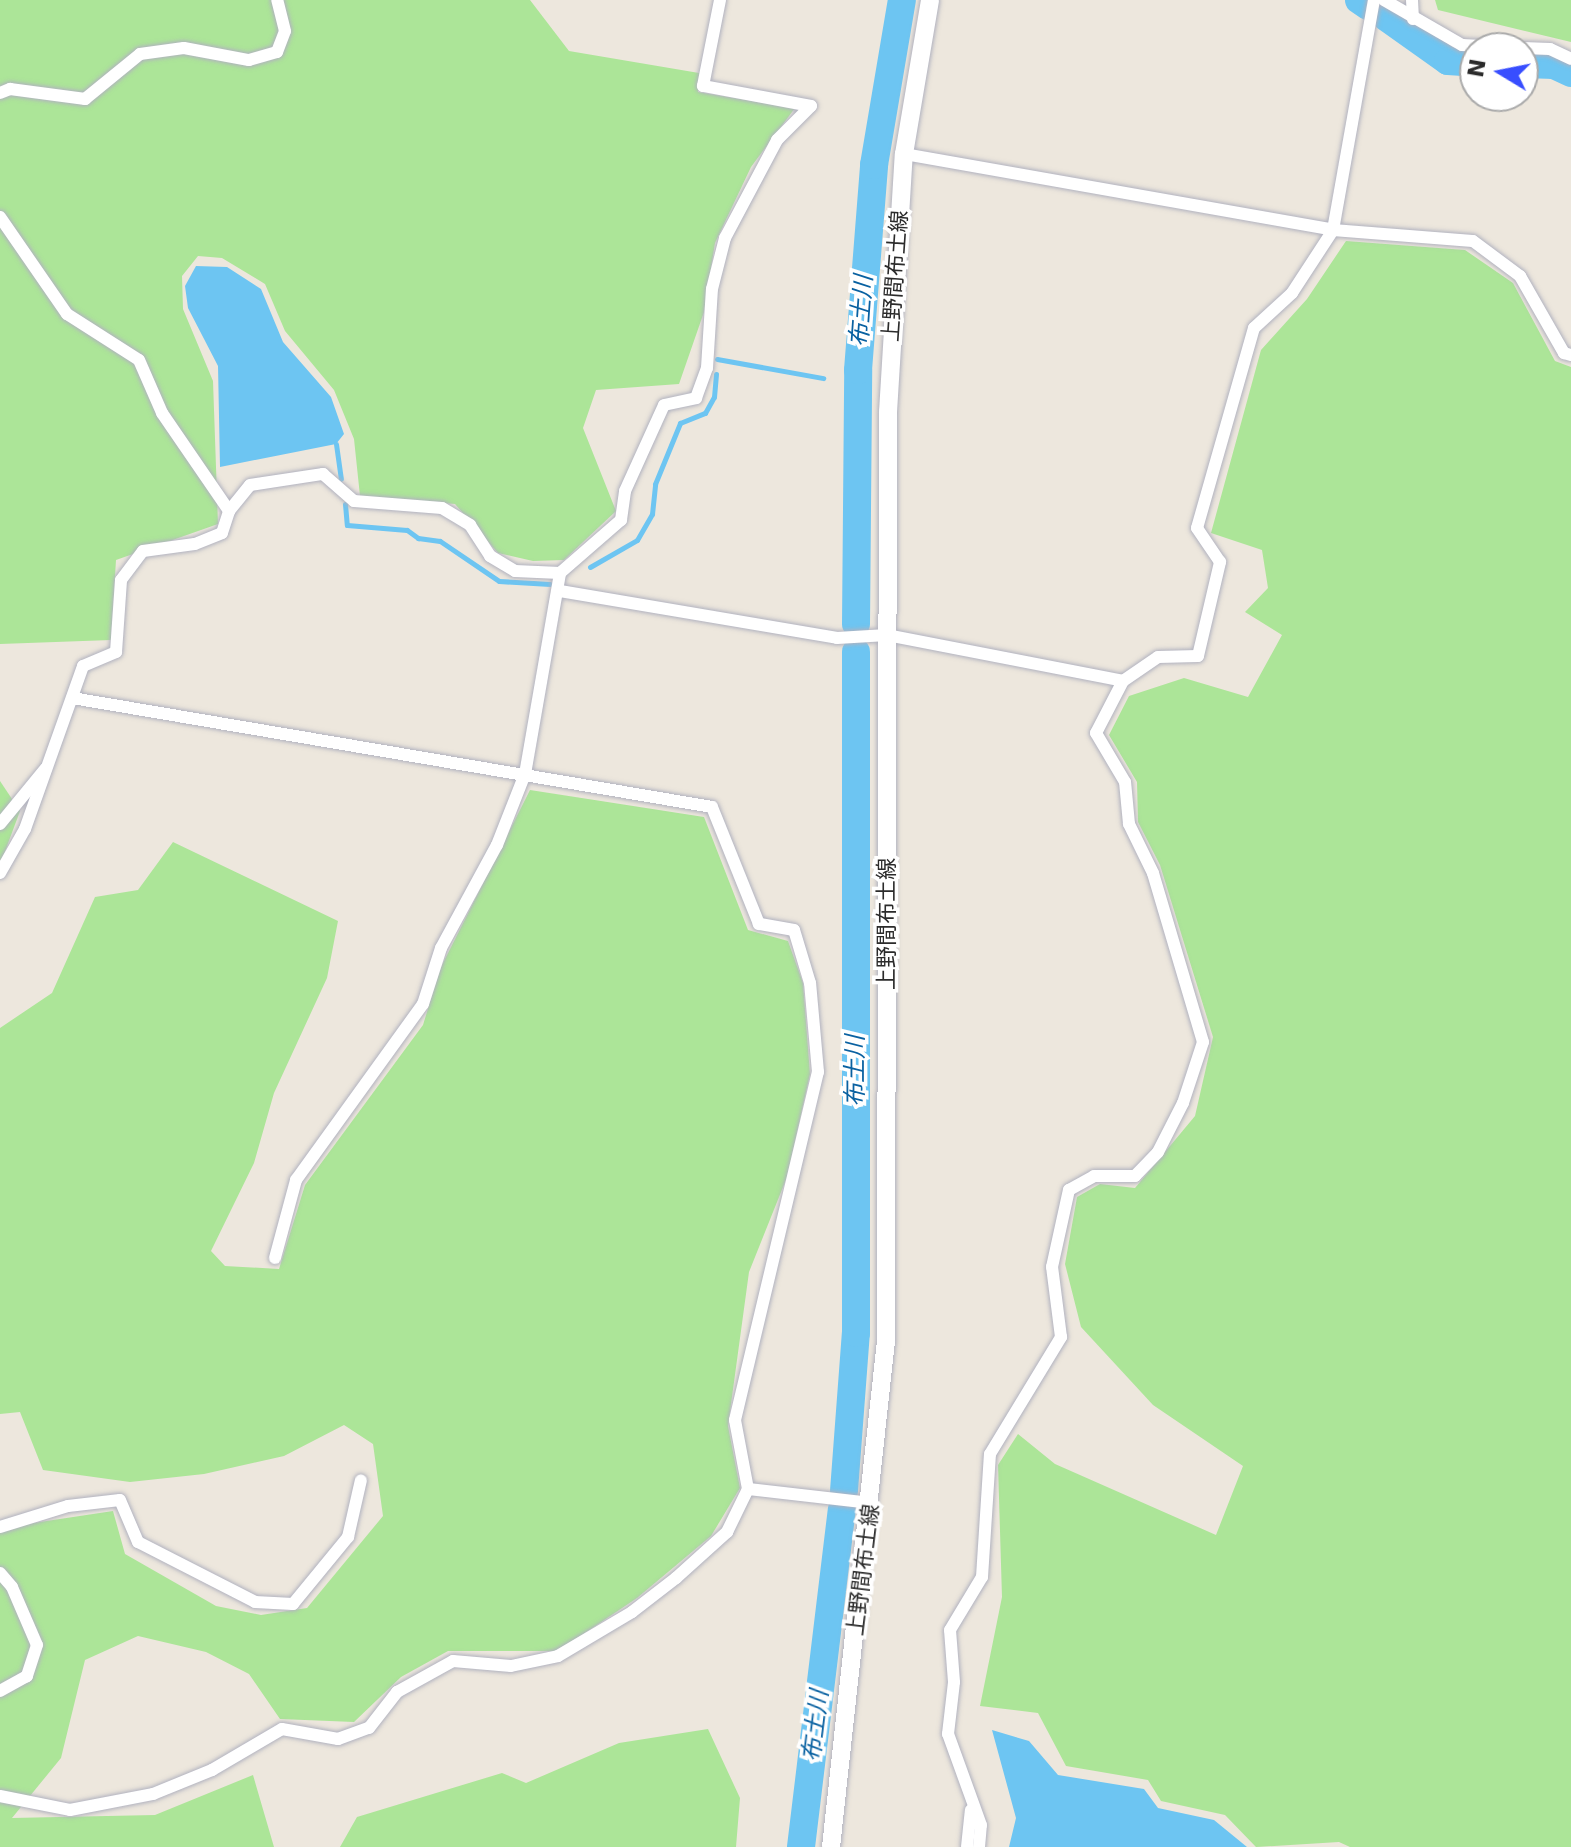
<!DOCTYPE html>
<meta charset="utf-8">
<style>
body{margin:0}
#map{position:relative;width:1571px;height:1847px;overflow:hidden;background:#ede7dd;font-family:"DejaVu Sans","Noto Sans JP",sans-serif}
div>[style]{position:absolute}
.green>*{inset:0;background:#ace598}
.water>*{inset:0;background:#6dc5f2}
.stream>*{height:5px;margin:-2.5px;padding:0 2.5px;transform-origin:2.5px;border-radius:2.5px;background:#6dc5f2}
.river>*{height:28px;margin:-14px;padding:0 14px;transform-origin:14px;border-radius:14px;background:#6dc5f2}
.roads{filter:drop-shadow(0 0 2px #b1b2bf) drop-shadow(0 0 2px #b1b2bf)}
.street>*{height:12px;margin:-6px;padding:0 6px;transform-origin:6px;border-radius:6px;background:#fff}
.secondary>*{height:18px;margin:-9px;padding:0 9px;transform-origin:9px;border-radius:9px;background:#fff}
span{translate:-50% -50%;white-space:nowrap;text-align:center;line-height:1.15;-webkit-text-stroke:7px #fff;paint-order:stroke}
.street-label{font-size:22px;color:#2b2b2b}
.water-label{font-size:24px;color:#0961a1;font-style:italic}
.north{position:absolute;left:1459px;top:32px;width:80px;height:80px;box-sizing:border-box;background:#fff;border:2px solid #aaa;border-radius:50%;rotate:280deg;font-size:22px;font-weight:700;line-height:32px;text-align:center;color:#2b2b2b}
.north::after{content:'';display:block;margin:auto;width:28px;height:36px;background:#384eff;clip-path:polygon(50% 0,100% 100%,50% 72%,0 100%)}
</style>
<div id="map">
<div class="green">
<i style="clip-path:polygon(0 0,530px 0,569px 51px,699px 73px,698px 92px,795px 108px,751px 167px,715px 243px,704px 312px,679px 384px,596px 390px,583px 428px,616px 511px,564px 560px,533px 561px,498px 553px,455px 504px,360px 496px,354px 439px,334px 390px,285px 331px,265px 284px,222px 258px,198px 256px,182px 276px,183px 309px,213px 381px,218px 524px,116px 560px,111px 640px,0 644px)"></i>
<i style="clip-path:polygon(1435px 0,1571px 0,1571px 42px,1438px 10px)"></i>
<i style="clip-path:polygon(1346px 241px,1465px 250px,1513px 283px,1555px 361px,1571px 367px,1571px 1847px,1350px 1847px,1339px 1842px,1256px 1847px,1225px 1815px,1161px 1801px,1148px 1780px,1066px 1766px,1038px 1713px,980px 1706px,1002px 1597px,998px 1465px,1018px 1434px,1055px 1464px,1216px 1535px,1243px 1466px,1153px 1405px,1081px 1327px,1065px 1264px,1077px 1197px,1100px 1184px,1135px 1188px,1195px 1116px,1213px 1037px,1160px 865px,1138px 822px,1137px 782px,1109px 735px,1129px 696px,1184px 678px,1248px 697px,1282px 635px,1245px 612px,1268px 588px,1262px 550px,1211px 533px,1261px 350px,1307px 299px)"></i>
<i style="clip-path:polygon(0 781px,20px 811px,0 865px)"></i>
<i style="clip-path:polygon(530px 790px,704px 817px,748px 930px,788px 941px,803px 983px,810px 1074px,787px 1177px,749px 1272px,728px 1426px,740px 1488px,711px 1536px,637px 1598px,558px 1651px,448px 1651px,401px 1677px,354px 1722px,280px 1719px,249px 1674px,206px 1652px,138px 1636px,85px 1660px,61px 1758px,12px 1818px,155px 1815px,253px 1775px,274px 1847px,0 1847px,0 1528px,113px 1511px,125px 1554px,216px 1606px,261px 1615px,307px 1608px,383px 1516px,373px 1444px,344px 1425px,284px 1456px,204px 1474px,130px 1482px,43px 1470px,20px 1412px,0 1414px,0 1028px,52px 993px,95px 897px,138px 890px,173px 842px,338px 921px,327px 978px,274px 1093px,254px 1163px,211px 1251px,225px 1266px,279px 1269px,305px 1185px,423px 1025px,440px 969px)"></i>
<i style="clip-path:polygon(708px 1729px,740px 1798px,736px 1847px,340px 1847px,357px 1817px,502px 1773px,526px 1783px,619px 1743px)"></i>
</div>
<div class="water">
<i style="clip-path:polygon(196px 266px,227px 267px,261px 289px,283px 342px,331px 397px,344px 434px,336px 444px,220px 467px,218px 366px,188px 308px,185px 286px)"></i>
<i style="clip-path:polygon(992px 1730px,1029px 1741px,1058px 1775px,1144px 1789px,1158px 1808px,1214px 1820px,1247px 1847px,1009px 1847px,1016px 1818px)"></i>
</div>
<div class="stream">
<i style="left:717px;top:359px;width:108px;rotate:10.2deg"></i>
<i style="left:336px;top:444px;width:35px;rotate:82deg"></i>
<i style="left:345px;top:504px;width:21px;rotate:85deg"></i>
<i style="left:347px;top:525px;width:60px;rotate:4.8deg"></i>
<i style="left:407px;top:530px;width:14px;rotate:36deg"></i>
<i style="left:418px;top:538px;width:22px;rotate:8deg"></i>
<i style="left:440px;top:541px;width:71px;rotate:34.1deg"></i>
<i style="left:499px;top:581px;width:51px;rotate:3.4deg"></i>
<i style="left:590px;top:567px;width:54px;rotate:-29.9deg"></i>
<i style="left:637px;top:540px;width:30px;rotate:-60deg"></i>
<i style="left:652px;top:514px;width:30px;rotate:-84deg"></i>
<i style="left:655px;top:484px;width:66px;rotate:-67.7deg"></i>
<i style="left:680px;top:423px;width:27px;rotate:-22deg"></i>
<i style="left:705px;top:413px;width:18px;rotate:-61deg"></i>
<i style="left:714px;top:397px;width:23px;rotate:-85deg"></i>
</div>
<div class="river">
<i style="left:1359px;top:0;width:11px;rotate:34deg"></i>
<i style="left:1386px;top:17px;width:76px;rotate:35.4deg"></i>
<i style="left:1448px;top:61px;width:27px;rotate:4deg"></i>
<i style="left:1523px;top:64px;width:31px;rotate:2deg"></i>
<i style="left:1554px;top:65px;width:19px;rotate:25deg"></i>
<i style="left:856px;top:624px;width:254px;rotate:-89.5deg"></i>
<i style="left:858px;top:370px;width:206px;rotate:-85.5deg"></i>
<i style="left:874px;top:165px;width:167px;rotate:-80.4deg"></i>
<i style="left:844px;top:1491px;width:158px;rotate:-85.7deg"></i>
<i style="left:856px;top:1333px;width:681px;rotate:-90deg"></i>
<i style="left:801px;top:1847px;width:340px;rotate:-83.1deg"></i>
</div>
<div class="roads">
<div class="street">
<i style="left:1384px;top:0;width:90px;rotate:30deg"></i>
<i style="left:1462px;top:45px;width:61px;rotate:2.8deg"></i>
<i style="left:1412px;top:0;width:19px;rotate:87deg"></i>
<i style="left:1523px;top:48px;width:27px;rotate:2deg"></i>
<i style="left:1550px;top:49px;width:23px;rotate:25deg"></i>
<i style="left:0;top:93px;width:11px;rotate:-22deg"></i>
<i style="left:10px;top:89px;width:76px;rotate:7.6deg"></i>
<i style="left:85px;top:99px;width:71px;rotate:-39.3deg"></i>
<i style="left:140px;top:54px;width:44px;rotate:-7.8deg"></i>
<i style="left:184px;top:48px;width:66px;rotate:10.5deg"></i>
<i style="left:249px;top:60px;width:29px;rotate:-16deg"></i>
<i style="left:277px;top:52px;width:22px;rotate:-69deg"></i>
<i style="left:285px;top:31px;width:32px;rotate:-104deg"></i>
<i style="left:904px;top:154px;width:436px;rotate:10deg"></i>
<i style="left:1333px;top:230px;width:140px;rotate:4.5deg"></i>
<i style="left:1473px;top:241px;width:59px;rotate:36.7deg"></i>
<i style="left:1520px;top:276px;width:89px;rotate:60.3deg"></i>
<i style="left:1564px;top:353px;width:7px;rotate:16deg"></i>
<i style="left:0;top:217px;width:118px;rotate:55.4deg"></i>
<i style="left:67px;top:314px;width:85px;rotate:32.6deg"></i>
<i style="left:139px;top:360px;width:58px;rotate:66.5deg"></i>
<i style="left:162px;top:413px;width:119px;rotate:55.6deg"></i>
<i style="left:560px;top:591px;width:281px;rotate:9.6deg"></i>
<i style="left:837px;top:638px;width:50px;rotate:-3.4deg"></i>
<i style="left:887px;top:635px;width:240px;rotate:11deg"></i>
<i style="left:0;top:824px;width:72px;rotate:-50.6deg"></i>
<i style="left:0;top:873px;width:51px;rotate:-60.4deg"></i>
<i style="left:25px;top:829px;width:173px;rotate:-70.4deg"></i>
<i style="left:83px;top:666px;width:36px;rotate:-23deg"></i>
<i style="left:116px;top:652px;width:72px;rotate:-86deg"></i>
<i style="left:121px;top:580px;width:36px;rotate:-53deg"></i>
<i style="left:143px;top:551px;width:52px;rotate:-7.7deg"></i>
<i style="left:195px;top:544px;width:29px;rotate:-22deg"></i>
<i style="left:222px;top:533px;width:23px;rotate:-72deg"></i>
<i style="left:229px;top:511px;width:33px;rotate:-51deg"></i>
<i style="left:250px;top:485px;width:74px;rotate:-8.6deg"></i>
<i style="left:323px;top:474px;width:41px;rotate:41.1deg"></i>
<i style="left:354px;top:501px;width:88px;rotate:4.5deg"></i>
<i style="left:442px;top:508px;width:33px;rotate:31deg"></i>
<i style="left:470px;top:525px;width:37px;rotate:57deg"></i>
<i style="left:490px;top:556px;width:29px;rotate:31deg"></i>
<i style="left:515px;top:571px;width:45px;rotate:2.5deg"></i>
<i style="left:560px;top:573px;width:81px;rotate:-41deg"></i>
<i style="left:621px;top:520px;width:29px;rotate:-82deg"></i>
<i style="left:625px;top:491px;width:94px;rotate:-65.6deg"></i>
<i style="left:664px;top:405px;width:33px;rotate:-12deg"></i>
<i style="left:696px;top:398px;width:32px;rotate:-70deg"></i>
<i style="left:707px;top:368px;width:79px;rotate:-86.4deg"></i>
<i style="left:712px;top:289px;width:53px;rotate:-75.7deg"></i>
<i style="left:725px;top:238px;width:111px;rotate:-62deg"></i>
<i style="left:777px;top:140px;width:48px;rotate:-45deg"></i>
<i style="left:811px;top:106px;width:110px;rotate:-169.5deg"></i>
<i style="left:703px;top:86px;width:88px;rotate:-78.8deg"></i>
<i style="left:275px;top:1258px;width:81px;rotate:-74.9deg"></i>
<i style="left:296px;top:1180px;width:217px;rotate:-54.2deg"></i>
<i style="left:423px;top:1004px;width:59px;rotate:-72.2deg"></i>
<i style="left:441px;top:948px;width:117px;rotate:-61.5deg"></i>
<i style="left:497px;top:845px;width:76px;rotate:-68.5deg"></i>
<i style="left:525px;top:774px;width:204px;rotate:-80.1deg"></i>
<i style="left:748px;top:1489px;width:124px;rotate:6.5deg"></i>
<i style="left:0;top:1527px;width:71px;rotate:-17.2deg"></i>
<i style="left:68px;top:1506px;width:52px;rotate:-6.6deg"></i>
<i style="left:120px;top:1500px;width:46px;rotate:66.8deg"></i>
<i style="left:138px;top:1542px;width:131px;rotate:27.1deg"></i>
<i style="left:255px;top:1602px;width:38px;rotate:3deg"></i>
<i style="left:293px;top:1604px;width:87px;rotate:-50.6deg"></i>
<i style="left:348px;top:1537px;width:58px;rotate:-77.2deg"></i>
<i style="left:0;top:1573px;width:18px;rotate:49deg"></i>
<i style="left:12px;top:1587px;width:63px;rotate:66.7deg"></i>
<i style="left:37px;top:1645px;width:33px;rotate:108deg"></i>
<i style="left:27px;top:1676px;width:31px;rotate:151deg"></i>
<i style="left:0;top:1796px;width:71px;rotate:11.3deg"></i>
<i style="left:70px;top:1810px;width:85px;rotate:-10.9deg"></i>
<i style="left:153px;top:1794px;width:64px;rotate:-22.1deg"></i>
<i style="left:212px;top:1770px;width:81px;rotate:-30.4deg"></i>
<i style="left:282px;top:1729px;width:57px;rotate:10.1deg"></i>
<i style="left:338px;top:1739px;width:33px;rotate:-20deg"></i>
<i style="left:369px;top:1728px;width:46px;rotate:-52.1deg"></i>
<i style="left:397px;top:1692px;width:64px;rotate:-29deg"></i>
<i style="left:453px;top:1661px;width:58px;rotate:4.9deg"></i>
<i style="left:511px;top:1666px;width:48px;rotate:-12deg"></i>
<i style="left:558px;top:1656px;width:86px;rotate:-30.7deg"></i>
<i style="left:632px;top:1612px;width:56px;rotate:-37.7deg"></i>
<i style="left:676px;top:1578px;width:69px;rotate:-42deg"></i>
<i style="left:727px;top:1532px;width:48px;rotate:-64deg"></i>
<i style="left:748px;top:1489px;width:70px;rotate:-100.7deg"></i>
<i style="left:735px;top:1420px;width:358px;rotate:-76.6deg"></i>
<i style="left:818px;top:1072px;width:89px;rotate:-95.1deg"></i>
<i style="left:810px;top:983px;width:55px;rotate:-106.8deg"></i>
<i style="left:794px;top:930px;width:36px;rotate:-170deg"></i>
<i style="left:759px;top:924px;width:126px;rotate:-111.9deg"></i>
<i style="left:712px;top:807px;width:649px;rotate:-170.33deg"></i>
<i style="left:967px;top:1847px;width:37px;rotate:-84deg"></i>
<i style="left:979px;top:1847px;width:22px;rotate:-85deg"></i>
<i style="left:981px;top:1825px;width:97px;rotate:-109.9deg"></i>
<i style="left:948px;top:1734px;width:52px;rotate:-83.4deg"></i>
<i style="left:954px;top:1682px;width:52px;rotate:-94.4deg"></i>
<i style="left:950px;top:1630px;width:62px;rotate:-58.9deg"></i>
<i style="left:982px;top:1577px;width:123px;rotate:-86.3deg"></i>
<i style="left:990px;top:1454px;width:137px;rotate:-58.7deg"></i>
<i style="left:1061px;top:1337px;width:71px;rotate:-97.3deg"></i>
<i style="left:1052px;top:1267px;width:79px;rotate:-77.6deg"></i>
<i style="left:1069px;top:1190px;width:29px;rotate:-29deg"></i>
<i style="left:1094px;top:1176px;width:41px"></i>
<i style="left:1135px;top:1176px;width:33px;rotate:-46deg"></i>
<i style="left:1158px;top:1152px;width:55px;rotate:-63deg"></i>
<i style="left:1183px;top:1103px;width:64px;rotate:-71.8deg"></i>
<i style="left:1203px;top:1042px;width:176px;rotate:-106.5deg"></i>
<i style="left:1153px;top:873px;width:55px;rotate:-116.1deg"></i>
<i style="left:1129px;top:824px;width:42px;rotate:-95.4deg"></i>
<i style="left:1125px;top:782px;width:57px;rotate:-120.6deg"></i>
<i style="left:1096px;top:733px;width:59px;rotate:-62.6deg"></i>
<i style="left:1123px;top:681px;width:42px;rotate:-34.4deg"></i>
<i style="left:1158px;top:657px;width:40px;rotate:-1.4deg"></i>
<i style="left:1198px;top:656px;width:97px;rotate:-76.8deg"></i>
<i style="left:1220px;top:562px;width:41px;rotate:-124.1deg"></i>
<i style="left:1197px;top:528px;width:208px;rotate:-74.1deg"></i>
<i style="left:1254px;top:328px;width:52px;rotate:-42.6deg"></i>
<i style="left:1292px;top:293px;width:75px;rotate:-56.9deg"></i>
<i style="left:1333px;top:230px;width:234px;rotate:-79.9deg"></i>
</div>
<div class="secondary">
<i style="left:831px;top:1847px;width:509px;rotate:-83.8deg"></i>
<i style="left:886px;top:1341px;width:929px;rotate:-89.88deg"></i>
<i style="left:888px;top:412px;width:258px;rotate:-86.5deg"></i>
<i style="left:904px;top:154px;width:156px;rotate:-80.4deg"></i>
</div>
</div>
<div class="street-label">
<span style="left:895px;top:276px;rotate:-86deg">上野間布土線</span>
<span style="left:887px;top:924px;rotate:-90deg">上野間布土線</span>
<span style="left:863px;top:1570px;rotate:-83deg">上野間布土線</span>
</div>
<div class="water-label">
<span style="left:862px;top:311px;rotate:-86deg">布土川</span>
<span style="left:856px;top:1071px;rotate:-90deg">布土川</span>
<span style="left:816px;top:1726px;rotate:-83deg">布土川</span>
</div>
<div class="north">N</div>
</div>
